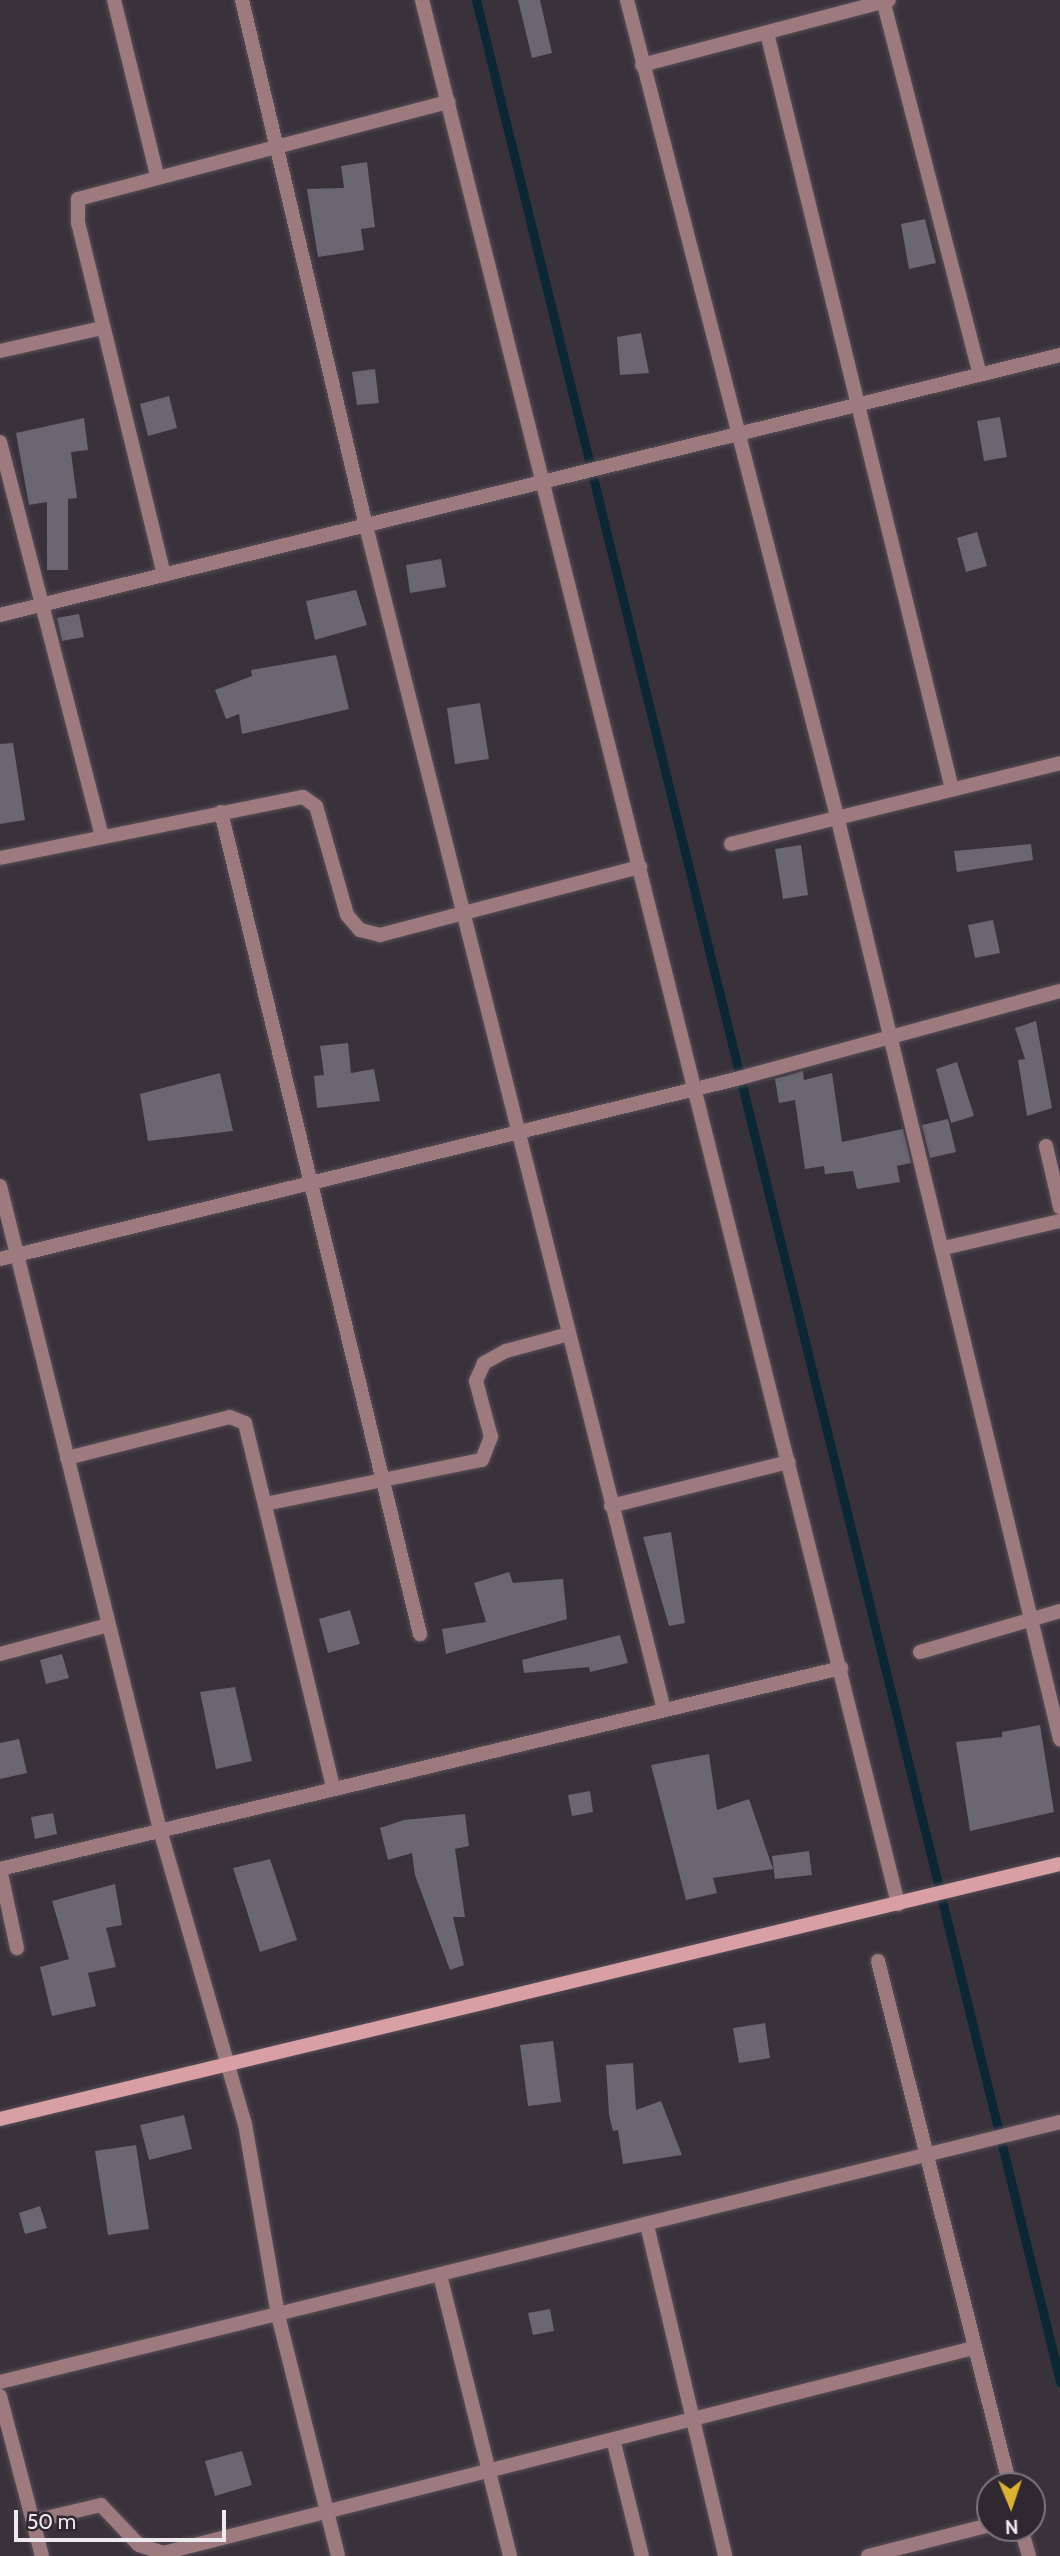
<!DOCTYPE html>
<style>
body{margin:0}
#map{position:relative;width:1060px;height:2556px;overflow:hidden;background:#3a323b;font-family:Cabin,sans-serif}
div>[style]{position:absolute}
.stream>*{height:9px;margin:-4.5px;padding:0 4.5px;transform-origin:4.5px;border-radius:4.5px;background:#0b2733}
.building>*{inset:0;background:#6a6672}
.roads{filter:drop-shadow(0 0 2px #574f58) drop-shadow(0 0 2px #574f58)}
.street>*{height:14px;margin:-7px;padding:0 7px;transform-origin:7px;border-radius:7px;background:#9d7a7d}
.secondary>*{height:14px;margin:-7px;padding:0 7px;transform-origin:7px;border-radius:7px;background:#d8a0a5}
span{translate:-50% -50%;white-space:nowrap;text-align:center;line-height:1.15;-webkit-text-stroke:5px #302830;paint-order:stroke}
.north{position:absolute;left:976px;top:2472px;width:70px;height:70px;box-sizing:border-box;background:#302830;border:2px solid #7c757c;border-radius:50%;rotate:178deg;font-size:19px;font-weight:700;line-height:28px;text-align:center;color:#eee9ee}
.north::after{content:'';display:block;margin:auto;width:24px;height:32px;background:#ddb133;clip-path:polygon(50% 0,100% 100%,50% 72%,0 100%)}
.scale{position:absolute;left:14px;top:2510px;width:212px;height:32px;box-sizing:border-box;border:4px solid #eee9ee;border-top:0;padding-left:9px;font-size:21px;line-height:24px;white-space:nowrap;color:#eee9ee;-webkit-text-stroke:5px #302830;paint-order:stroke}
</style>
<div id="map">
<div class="stream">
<i style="left:476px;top:0;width:2453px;rotate:76.22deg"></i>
</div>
<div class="building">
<i style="clip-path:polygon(518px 0,540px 0,552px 53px,532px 58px)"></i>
<i style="clip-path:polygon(367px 162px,375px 227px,361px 229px,364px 250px,318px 257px,307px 189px,344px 188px,341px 166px)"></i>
<i style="clip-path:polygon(925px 219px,936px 263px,909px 269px,901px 224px)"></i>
<i style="clip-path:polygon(641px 333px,649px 373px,620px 375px,617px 337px)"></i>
<i style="clip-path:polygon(375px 369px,379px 403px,357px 405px,352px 372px)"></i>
<i style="clip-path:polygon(169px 396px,177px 428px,148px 436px,140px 404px)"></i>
<i style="clip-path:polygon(1000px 417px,1007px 457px,984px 461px,977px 421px)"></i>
<i style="clip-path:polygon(84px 418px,88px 450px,71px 452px,77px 498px,68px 499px,68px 570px,47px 570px,47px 502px,29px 505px,16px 433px)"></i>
<i style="clip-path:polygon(977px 532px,987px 566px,966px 572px,957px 538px)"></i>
<i style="clip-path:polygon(441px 559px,446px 587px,410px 593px,406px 565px)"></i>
<i style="clip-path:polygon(356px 590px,367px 625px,315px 640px,306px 601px)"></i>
<i style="clip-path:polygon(79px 614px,84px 637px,62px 641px,57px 618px)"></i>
<i style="clip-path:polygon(336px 655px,349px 709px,242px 734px,239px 714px,226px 719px,215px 690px,252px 676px,251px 670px)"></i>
<i style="clip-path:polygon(480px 703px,489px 759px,455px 764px,447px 708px)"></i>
<i style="clip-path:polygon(13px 743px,25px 820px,0 824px,0 744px)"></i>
<i style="clip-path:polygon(1031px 844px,1033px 860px,957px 872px,954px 851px)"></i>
<i style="clip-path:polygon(801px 845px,808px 895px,783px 899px,775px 849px)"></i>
<i style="clip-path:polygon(993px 920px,1000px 953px,975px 958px,968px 925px)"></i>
<i style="clip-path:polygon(1036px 1021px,1052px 1108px,1027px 1116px,1018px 1060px,1025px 1059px,1015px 1028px)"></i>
<i style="clip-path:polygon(348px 1043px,351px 1073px,374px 1069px,380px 1101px,317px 1108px,314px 1076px,324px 1075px,320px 1046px)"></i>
<i style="clip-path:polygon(957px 1062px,974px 1116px,951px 1123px,936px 1069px)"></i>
<i style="clip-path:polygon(803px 1071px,804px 1080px,832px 1073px,842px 1142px,903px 1129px,911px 1163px,897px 1166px,900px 1182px,857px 1189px,853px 1171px,825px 1174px,824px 1166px,805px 1169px,795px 1100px,779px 1103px,775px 1079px)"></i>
<i style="clip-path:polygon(220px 1073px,233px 1131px,148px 1141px,140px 1094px)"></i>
<i style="clip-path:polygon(948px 1119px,956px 1152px,930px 1158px,922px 1125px)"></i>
<i style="clip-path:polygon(671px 1532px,685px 1623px,669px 1626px,643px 1537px)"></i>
<i style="clip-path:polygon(509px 1572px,513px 1583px,563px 1579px,567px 1619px,446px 1654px,442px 1629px,486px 1622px,474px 1583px)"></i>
<i style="clip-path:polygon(350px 1610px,360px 1644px,328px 1653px,319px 1619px)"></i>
<i style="clip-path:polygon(620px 1635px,628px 1663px,590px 1672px,589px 1667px,524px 1673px,522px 1660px)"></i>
<i style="clip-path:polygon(62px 1654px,69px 1678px,46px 1684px,40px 1660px)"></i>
<i style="clip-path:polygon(235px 1687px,252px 1761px,216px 1769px,200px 1692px)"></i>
<i style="clip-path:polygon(1040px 1725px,1054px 1812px,970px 1831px,956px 1742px,1002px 1737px,1002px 1732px)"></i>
<i style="clip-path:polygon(19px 1739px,27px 1773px,0 1779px,0 1743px)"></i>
<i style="clip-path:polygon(709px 1754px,717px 1810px,749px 1799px,773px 1869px,713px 1878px,717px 1893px,686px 1900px,651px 1765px)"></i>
<i style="clip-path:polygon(590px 1791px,593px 1812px,572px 1816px,568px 1795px)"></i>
<i style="clip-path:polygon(53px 1813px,57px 1834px,35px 1839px,31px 1817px)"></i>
<i style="clip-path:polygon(465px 1814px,469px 1846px,455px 1849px,465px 1917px,453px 1917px,464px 1965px,450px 1970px,415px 1875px,412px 1853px,388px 1860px,380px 1828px,404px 1820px)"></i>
<i style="clip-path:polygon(809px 1851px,812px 1875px,775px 1879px,772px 1856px)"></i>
<i style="clip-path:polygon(270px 1859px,297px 1940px,260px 1952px,233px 1868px)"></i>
<i style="clip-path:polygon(115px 1884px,122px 1925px,106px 1928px,116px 1967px,88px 1973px,96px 2006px,52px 2016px,40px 1967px,69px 1959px,52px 1901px)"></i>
<i style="clip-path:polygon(765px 2023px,770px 2058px,739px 2063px,733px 2028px)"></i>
<i style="clip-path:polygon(553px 2041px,561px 2102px,528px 2106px,520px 2045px)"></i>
<i style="clip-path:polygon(633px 2063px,636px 2110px,661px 2101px,682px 2155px,623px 2164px,618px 2130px,613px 2131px,609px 2115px,606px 2065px)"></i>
<i style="clip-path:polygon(184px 2115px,192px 2149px,149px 2160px,140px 2125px)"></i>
<i style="clip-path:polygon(136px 2145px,149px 2229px,108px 2235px,95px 2151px)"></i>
<i style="clip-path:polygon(40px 2206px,47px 2228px,25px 2234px,19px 2213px)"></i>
<i style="clip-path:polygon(550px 2309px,554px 2331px,533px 2335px,528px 2313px)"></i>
<i style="clip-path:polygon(242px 2451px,252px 2485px,215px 2496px,205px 2461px)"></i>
</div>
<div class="roads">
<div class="street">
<i style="left:114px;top:0;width:180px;rotate:76.2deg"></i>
<i style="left:242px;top:0;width:540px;rotate:76.74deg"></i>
<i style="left:366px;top:526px;width:1217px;rotate:75.87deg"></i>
<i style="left:422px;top:0;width:1963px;rotate:75.96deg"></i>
<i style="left:627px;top:0;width:843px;rotate:75.57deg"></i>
<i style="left:837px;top:816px;width:950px;rotate:76.42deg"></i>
<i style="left:883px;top:0;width:387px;rotate:75.5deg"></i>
<i style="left:767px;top:33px;width:778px;rotate:76.25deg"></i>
<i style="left:642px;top:65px;width:255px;rotate:-14.7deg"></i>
<i style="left:0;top:351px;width:105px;rotate:-12.7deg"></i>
<i style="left:0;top:442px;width:406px;rotate:75.5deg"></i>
<i style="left:164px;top:575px;width:362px;rotate:-103.7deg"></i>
<i style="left:78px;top:223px;width:24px;rotate:-90deg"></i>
<i style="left:78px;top:199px;width:383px;rotate:-14.7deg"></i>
<i style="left:0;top:615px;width:1091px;rotate:-13.78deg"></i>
<i style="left:221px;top:812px;width:846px;rotate:76.39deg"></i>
<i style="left:731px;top:844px;width:339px;rotate:-13.8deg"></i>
<i style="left:0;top:858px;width:309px;rotate:-11.4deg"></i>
<i style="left:303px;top:797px;width:16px;rotate:35deg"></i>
<i style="left:316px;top:806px;width:113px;rotate:74.1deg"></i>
<i style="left:347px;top:915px;width:20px;rotate:49deg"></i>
<i style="left:360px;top:930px;width:21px;rotate:14deg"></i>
<i style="left:380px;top:935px;width:269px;rotate:-14.7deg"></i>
<i style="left:1046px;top:1146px;width:63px;rotate:77.1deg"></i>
<i style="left:0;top:1186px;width:664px;rotate:76.05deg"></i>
<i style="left:160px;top:1830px;width:306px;rotate:73.9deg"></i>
<i style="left:245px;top:2124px;width:194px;rotate:80.2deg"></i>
<i style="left:278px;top:2315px;width:248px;rotate:76deg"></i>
<i style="left:944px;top:1248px;width:119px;rotate:-13.1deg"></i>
<i style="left:0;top:1259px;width:762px;rotate:-13.74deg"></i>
<i style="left:740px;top:1078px;width:332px;rotate:-15.2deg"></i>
<i style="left:67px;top:1458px;width:168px;rotate:-14.1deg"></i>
<i style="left:230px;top:1417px;width:16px;rotate:22deg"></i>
<i style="left:245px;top:1423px;width:374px;rotate:76.4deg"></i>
<i style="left:265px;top:1504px;width:221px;rotate:-11.5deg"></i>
<i style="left:482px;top:1460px;width:25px;rotate:-69deg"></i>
<i style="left:491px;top:1437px;width:58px;rotate:-105deg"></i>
<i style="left:476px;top:1381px;width:20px;rotate:-66deg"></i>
<i style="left:484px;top:1363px;width:25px;rotate:-29deg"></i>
<i style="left:506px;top:1351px;width:65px;rotate:-15.1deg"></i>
<i style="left:611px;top:1506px;width:183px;rotate:-13.9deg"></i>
<i style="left:920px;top:1652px;width:146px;rotate:-16.3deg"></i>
<i style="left:0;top:1654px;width:112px;rotate:-15deg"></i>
<i style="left:0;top:1869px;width:865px;rotate:-13.44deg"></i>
<i style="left:0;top:1869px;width:81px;rotate:77.9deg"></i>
<i style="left:878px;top:1961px;width:541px;rotate:75.89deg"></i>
<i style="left:647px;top:2225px;width:340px;rotate:76.7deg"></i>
<i style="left:440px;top:2275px;width:290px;rotate:76deg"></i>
<i style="left:0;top:2382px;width:1091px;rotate:-13.78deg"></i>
<i style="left:0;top:2396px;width:165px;rotate:75.3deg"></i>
<i style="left:614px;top:2443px;width:116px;rotate:76.1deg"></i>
<i style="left:33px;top:2521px;width:70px;rotate:-13.2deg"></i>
<i style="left:101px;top:2505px;width:55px;rotate:46.5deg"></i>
<i style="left:139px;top:2545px;width:25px;rotate:18deg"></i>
<i style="left:163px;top:2553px;width:837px;rotate:-14.19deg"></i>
<i style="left:1021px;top:2528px;width:29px;rotate:74deg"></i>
<i style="left:868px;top:2556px;width:126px;rotate:-14.3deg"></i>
</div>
<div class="secondary">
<i style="left:0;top:2119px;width:1090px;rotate:-13.53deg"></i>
</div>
</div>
<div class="north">N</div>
<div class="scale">50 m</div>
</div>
